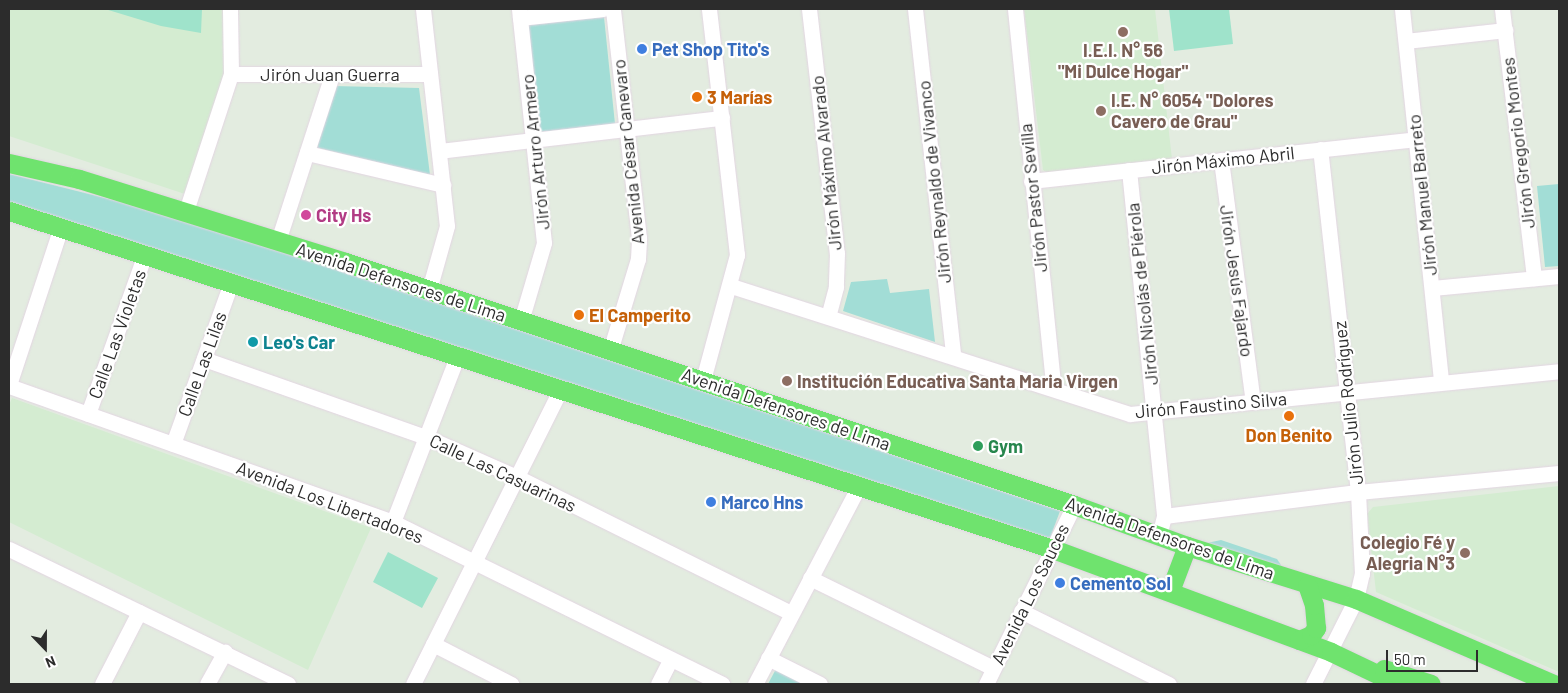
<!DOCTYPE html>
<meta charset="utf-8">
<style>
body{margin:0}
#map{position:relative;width:1568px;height:693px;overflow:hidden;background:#e3ece0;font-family:Barlow,sans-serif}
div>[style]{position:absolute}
.education>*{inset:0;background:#d4ecd1}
.green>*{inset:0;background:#a2ddd6}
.pitch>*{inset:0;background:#9fe3cb}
.roads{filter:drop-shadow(0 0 1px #e3d5e2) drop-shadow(0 0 1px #e3d5e2)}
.minor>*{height:15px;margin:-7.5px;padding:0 7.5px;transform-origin:7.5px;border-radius:7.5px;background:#fff}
.major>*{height:19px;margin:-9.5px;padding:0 9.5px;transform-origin:9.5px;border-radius:9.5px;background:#6fe36e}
.dots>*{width:14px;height:14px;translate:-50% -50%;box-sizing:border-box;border:2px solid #fff;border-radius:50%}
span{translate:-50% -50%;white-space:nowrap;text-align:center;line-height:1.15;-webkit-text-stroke:4.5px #fff;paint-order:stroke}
.shop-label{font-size:18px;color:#366cbe;font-weight:700}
.left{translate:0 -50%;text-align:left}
.education-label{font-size:18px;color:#785e54;font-weight:700}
.right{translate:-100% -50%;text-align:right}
.street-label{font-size:18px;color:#2c2c2c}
.food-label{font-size:18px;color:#c56008;font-weight:700}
.hotel-label{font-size:18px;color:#b23c85;font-weight:700}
.culture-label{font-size:18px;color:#0d838f;font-weight:700}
.leisure-label{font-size:18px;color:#27864d;font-weight:700}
.frame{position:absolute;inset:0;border:10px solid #2c2c2c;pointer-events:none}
.north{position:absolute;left:20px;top:623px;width:50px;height:50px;-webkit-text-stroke:4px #fff;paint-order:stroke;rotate:158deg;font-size:14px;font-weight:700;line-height:20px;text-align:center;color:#2c2c2c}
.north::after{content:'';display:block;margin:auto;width:18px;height:22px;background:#2c2c2c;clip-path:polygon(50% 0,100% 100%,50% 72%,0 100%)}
.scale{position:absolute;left:1386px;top:650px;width:92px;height:22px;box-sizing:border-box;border:2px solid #2c2c2c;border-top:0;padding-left:6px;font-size:15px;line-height:18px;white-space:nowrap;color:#2c2c2c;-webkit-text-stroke:4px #fff;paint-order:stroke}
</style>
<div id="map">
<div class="education">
<i style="clip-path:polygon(9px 9px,230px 9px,225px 74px,185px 194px,9px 136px)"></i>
<i style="clip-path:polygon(1024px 9px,1155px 9px,1172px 159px,1047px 173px,1043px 170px)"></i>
<i style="clip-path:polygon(12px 398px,371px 528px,308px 670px,9px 522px,9px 405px)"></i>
<i style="clip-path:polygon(1559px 486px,1559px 672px,1376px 592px,1367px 514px,1373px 507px)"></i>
</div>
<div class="green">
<i style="clip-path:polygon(604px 17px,615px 124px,539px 132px,527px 25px)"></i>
<i style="clip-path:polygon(333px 86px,419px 88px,430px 175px,314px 147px)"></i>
<i style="clip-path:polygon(9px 174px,173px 215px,294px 254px,1060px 511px,1049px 541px,9px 208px)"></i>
<i style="clip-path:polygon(1559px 184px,1559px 266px,1545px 267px,1537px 186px)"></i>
<i style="clip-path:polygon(887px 279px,890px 293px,929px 289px,935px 342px,843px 311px,851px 282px)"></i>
<i style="clip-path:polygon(1221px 540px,1277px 559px,1283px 568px,1207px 543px)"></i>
<i style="clip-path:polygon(776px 669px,804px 684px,768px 684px)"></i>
</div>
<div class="pitch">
<i style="clip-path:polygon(105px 9px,202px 9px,201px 33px,161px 26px)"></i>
<i style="clip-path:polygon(1169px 9px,1229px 9px,1233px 44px,1174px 51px)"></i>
<i style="clip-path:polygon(388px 552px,438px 578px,422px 608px,373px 582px)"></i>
</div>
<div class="roads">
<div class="minor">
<i style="left:423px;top:9px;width:218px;rotate:83.7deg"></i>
<i style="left:447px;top:226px;width:66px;rotate:105.7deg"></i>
<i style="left:519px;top:9px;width:235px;rotate:83.9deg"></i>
<i style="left:544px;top:243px;width:81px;rotate:106.4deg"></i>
<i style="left:809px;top:9px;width:246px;rotate:83.5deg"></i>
<i style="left:837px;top:253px;width:34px;rotate:92deg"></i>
<i style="left:836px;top:287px;width:30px;rotate:105deg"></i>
<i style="left:915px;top:9px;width:348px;rotate:83.7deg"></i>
<i style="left:1015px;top:9px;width:379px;rotate:84.2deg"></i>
<i style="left:1402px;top:9px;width:375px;rotate:84deg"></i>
<i style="left:1502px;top:9px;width:271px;rotate:83.2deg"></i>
<i style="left:520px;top:18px;width:83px;rotate:-6.2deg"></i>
<i style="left:1406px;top:41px;width:100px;rotate:-6.3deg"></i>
<i style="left:231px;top:74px;width:199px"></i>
<i style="left:439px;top:151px;width:285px;rotate:-6.7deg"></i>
<i style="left:307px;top:153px;width:140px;rotate:13.2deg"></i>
<i style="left:1221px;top:160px;width:244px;rotate:82.5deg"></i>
<i style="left:1129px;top:170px;width:348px;rotate:84.2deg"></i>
<i style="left:1164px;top:516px;width:21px;rotate:104deg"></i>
<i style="left:1031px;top:181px;width:387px;rotate:-6.2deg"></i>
<i style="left:186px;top:211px;width:144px;rotate:-71.8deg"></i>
<i style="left:231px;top:74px;width:65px;rotate:-90.9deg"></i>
<i style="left:278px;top:241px;width:175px;rotate:-72deg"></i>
<i style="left:731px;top:286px;width:419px;rotate:17.8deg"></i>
<i style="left:1130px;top:414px;width:431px;rotate:-5.7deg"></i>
<i style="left:1432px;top:288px;width:128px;rotate:-5.4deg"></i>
<i style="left:610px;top:351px;width:96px;rotate:-73.1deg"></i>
<i style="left:638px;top:259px;width:21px;rotate:-87deg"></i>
<i style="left:639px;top:238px;width:230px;rotate:-96.5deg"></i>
<i style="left:204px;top:359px;width:238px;rotate:19.4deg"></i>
<i style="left:428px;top:438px;width:97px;rotate:23.7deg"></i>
<i style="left:517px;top:477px;width:306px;rotate:26.4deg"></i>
<i style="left:703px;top:380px;width:130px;rotate:-74.8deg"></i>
<i style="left:737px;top:255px;width:248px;rotate:-96.5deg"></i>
<i style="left:9px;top:385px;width:166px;rotate:-71.8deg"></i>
<i style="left:9px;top:386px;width:407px;rotate:19.5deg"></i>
<i style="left:393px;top:522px;width:367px;rotate:26.2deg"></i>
<i style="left:88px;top:414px;width:170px;rotate:-70.4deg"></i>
<i style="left:173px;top:444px;width:171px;rotate:-70.2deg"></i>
<i style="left:1164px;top:516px;width:195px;rotate:-7.1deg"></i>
<i style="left:1358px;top:492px;width:202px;rotate:-5.4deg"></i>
<i style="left:393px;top:522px;width:177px;rotate:-68.8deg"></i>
<i style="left:9px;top:549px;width:310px;rotate:25.8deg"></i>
<i style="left:810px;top:578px;width:204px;rotate:26.2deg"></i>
<i style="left:1021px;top:611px;width:165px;rotate:26.3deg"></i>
<i style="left:433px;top:644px;width:88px;rotate:27.1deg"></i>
<i style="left:768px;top:658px;width:58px;rotate:26.6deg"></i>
<i style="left:102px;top:684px;width:81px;rotate:-62.8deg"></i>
<i style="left:207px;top:684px;width:37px;rotate:-61deg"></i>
<i style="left:413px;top:684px;width:329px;rotate:-63.4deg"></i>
<i style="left:658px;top:684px;width:27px;rotate:-63deg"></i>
<i style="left:755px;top:684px;width:224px;rotate:-62.3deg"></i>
<i style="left:986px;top:684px;width:199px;rotate:-63.8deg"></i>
<i style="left:1313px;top:684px;width:95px;rotate:-63.2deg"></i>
<i style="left:1356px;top:599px;width:26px;rotate:-77deg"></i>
<i style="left:1362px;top:574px;width:82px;rotate:-92.8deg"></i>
<i style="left:1358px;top:492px;width:345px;rotate:-96.3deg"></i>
</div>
<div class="major">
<i style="left:9px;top:163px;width:72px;rotate:12.9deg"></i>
<i style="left:79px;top:179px;width:279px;rotate:17.3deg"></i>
<i style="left:345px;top:262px;width:768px;rotate:18.43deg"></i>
<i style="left:1074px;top:505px;width:120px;rotate:19.9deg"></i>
<i style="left:1187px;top:546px;width:177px;rotate:17.4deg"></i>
<i style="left:1356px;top:599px;width:215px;rotate:23.3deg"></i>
<i style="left:9px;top:211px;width:1097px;rotate:17.94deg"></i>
<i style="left:1053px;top:549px;width:296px;rotate:20.3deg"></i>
<i style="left:1331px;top:652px;width:74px;rotate:25.5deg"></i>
<i style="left:1170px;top:591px;width:48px;rotate:-69.3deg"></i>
<i style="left:1299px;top:640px;width:13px;rotate:-23deg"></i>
<i style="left:1311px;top:635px;width:9px;rotate:-54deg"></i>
<i style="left:1316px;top:628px;width:23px;rotate:-95deg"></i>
<i style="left:1314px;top:605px;width:21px;rotate:-109deg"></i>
<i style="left:1384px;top:669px;width:49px;rotate:17.7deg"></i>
</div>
</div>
<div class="dots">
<i style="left:1123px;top:32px;background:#8d6e63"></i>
<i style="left:642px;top:49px;background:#3f7fe0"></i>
<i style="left:697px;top:97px;background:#e8710a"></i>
<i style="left:1101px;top:111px;background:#8d6e63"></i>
<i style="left:306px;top:215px;background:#d1479c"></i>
<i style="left:579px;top:315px;background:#e8710a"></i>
<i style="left:253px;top:342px;background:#0f9aa8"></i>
<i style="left:787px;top:381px;background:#8d6e63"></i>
<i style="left:1289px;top:416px;background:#e8710a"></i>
<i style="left:978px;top:446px;background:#2e9e5b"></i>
<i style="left:711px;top:502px;background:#3f7fe0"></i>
<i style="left:1465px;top:553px;background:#8d6e63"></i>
<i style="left:1060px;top:583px;background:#3f7fe0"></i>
</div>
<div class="shop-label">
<span class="left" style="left:652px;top:49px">Pet Shop Tito's</span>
<span class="left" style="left:721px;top:502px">Marco Hns</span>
<span class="left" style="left:1070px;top:583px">Cemento Sol</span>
</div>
<div class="education-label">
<span style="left:1123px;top:61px">I.E.I. N° 56<br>"Mi Dulce Hogar"</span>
<span class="left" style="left:1111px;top:111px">I.E. N° 6054 "Dolores<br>Cavero de Grau"</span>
<span class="left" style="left:797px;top:381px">Institución Educativa Santa Maria Virgen</span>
<span class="right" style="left:1455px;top:553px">Colegio Fé y<br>Alegria N°3</span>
</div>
<div class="street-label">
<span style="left:330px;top:74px">Jirón Juan Guerra</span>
<span style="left:1518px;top:143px;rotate:-97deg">Jirón Gregorio Montes</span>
<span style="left:535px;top:152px;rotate:-96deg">Jirón Arturo Armero</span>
<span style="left:628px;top:152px;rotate:-96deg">Avenida César Canevaro</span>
<span style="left:1223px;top:160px;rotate:-6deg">Jirón Máximo Abril</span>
<span style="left:826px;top:163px;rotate:-96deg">Jirón Máximo Alvarado</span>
<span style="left:934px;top:182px;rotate:-96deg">Jirón Reynaldo de Vivanco</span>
<span style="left:1422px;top:195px;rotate:-96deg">Jirón Manuel Barreto</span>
<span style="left:1033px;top:198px;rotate:-96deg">Jirón Pastor Sevilla</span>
<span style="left:1237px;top:281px;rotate:82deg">Jirón Jesús Fajardo</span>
<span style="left:401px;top:282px;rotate:18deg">Avenida Defensores de Lima</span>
<span style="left:1142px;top:294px;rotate:-96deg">Jirón Nicolás de Piérola</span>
<span style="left:117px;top:334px;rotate:-70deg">Calle Las Violetas</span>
<span style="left:202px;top:364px;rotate:-70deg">Calle Las Lilas</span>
<span style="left:1348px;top:403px;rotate:-96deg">Jirón Julio Rodríguez</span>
<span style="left:1211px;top:405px;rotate:-5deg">Jirón Faustino Silva</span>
<span style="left:786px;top:409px;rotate:19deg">Avenida Defensores de Lima</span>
<span style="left:503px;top:473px;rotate:25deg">Calle Las Casuarinas</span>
<span style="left:330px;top:502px;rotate:21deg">Avenida Los Libertadores</span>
<span style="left:1170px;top:538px;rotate:19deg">Avenida Defensores de Lima</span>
<span style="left:1030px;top:594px;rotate:-64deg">Avenida Los Sauces</span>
</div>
<div class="food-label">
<span class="left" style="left:707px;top:97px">3 Marías</span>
<span class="left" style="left:589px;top:315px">El Camperito</span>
<span style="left:1289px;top:435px">Don Benito</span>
</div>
<div class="hotel-label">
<span class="left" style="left:316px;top:215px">City Hs</span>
</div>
<div class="culture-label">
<span class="left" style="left:263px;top:342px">Leo's Car</span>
</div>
<div class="leisure-label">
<span class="left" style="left:988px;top:446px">Gym</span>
</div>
<div class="frame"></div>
<div class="north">N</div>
<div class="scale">50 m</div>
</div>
